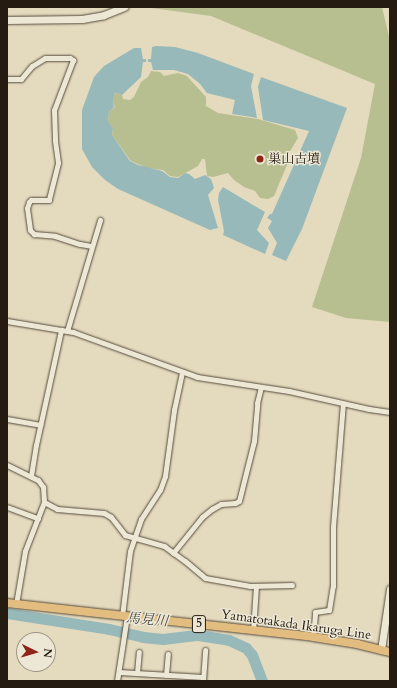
<!DOCTYPE html>
<meta charset="utf-8">
<style>
body{margin:0}
#map{position:relative;width:397px;height:688px;overflow:hidden;background:#e4dabe;font-family:Cardo,"Noto Serif JP",serif}
div>[style]{position:absolute}
.green>*{inset:0;background:#b7be8f}
.water>*{inset:0;background:#98b9ba}
.river>*{height:11px;margin:-5.5px;padding:0 5.5px;transform-origin:5.5px;border-radius:5.5px;background:#98b9ba}
.roads{filter:drop-shadow(0 0 1px #554b3c) drop-shadow(0 0 1px #554b3c)}
.street>*{height:5px;margin:-2.5px;padding:0 2.5px;transform-origin:2.5px;border-radius:2.5px;background:#ede7d5}
.secondary>*{height:7px;margin:-3.5px;padding:0 3.5px;transform-origin:3.5px;border-radius:3.5px;background:#ede7d5}
.primary>*{height:8px;margin:-4px;padding:0 4px;transform-origin:4px;border-radius:4px;background:#e2bd7f}
.dots>*{width:11px;height:11px;translate:-50% -50%;box-sizing:border-box;border:2px solid #ede7d5;border-radius:50%}
span{translate:-50% -50%;white-space:nowrap;text-align:center;line-height:1.15;-webkit-text-stroke:3px #ede7d5;paint-order:stroke}
.shield-label span{padding:1px 3px;background:#ede7d5;border:1px solid;border-radius:3px;-webkit-text-stroke-width:0}
.shield-label{font-size:12px;color:#251b11;font-weight:700}
.poi-label{font-size:13px;color:#251b11}
.left{translate:0 -50%;text-align:left}
.street-label{font-size:13px;color:#251b11}
.water-label{font-size:14px;color:#484a44;font-style:italic}
.frame{position:absolute;inset:0;border:8px solid #251b11;pointer-events:none}
.north{position:absolute;left:16px;top:632px;width:40px;height:40px;box-sizing:border-box;background:#ede7d5;border:1px solid #9d9587;border-radius:50%;rotate:95deg;font-size:11px;font-weight:700;line-height:16px;text-align:center;color:#251b11}
.north::after{content:'';display:block;margin:auto;width:14px;height:18px;background:#8f2418;clip-path:polygon(50% 0,100% 100%,50% 72%,0 100%)}
</style>
<div id="map">
<div class="green">
<i style="clip-path:polygon(144px 7px,382px 7px,390px 41px,390px 322px,346px 318px,312px 307px,361px 158px,375px 84px,211px 16px)"></i>
<i style="clip-path:polygon(151px 71px,160px 72px,164px 76px,178px 73px,187px 76px,206px 97px,206px 106px,218px 113px,258px 119px,295px 130px,298px 138px,286px 158px,287px 165px,274px 196px,268px 199px,260px 198px,255px 191px,244px 187px,234px 180px,228px 173px,213px 177px,207px 176px,205px 159px,202px 159px,198px 166px,178px 177px,170px 176px,163px 170px,147px 168px,131px 161px,112px 135px,113px 128px,108px 121px,109px 112px,115px 107px,113px 102px,115px 92px,122px 95px,123px 99px,130px 100px,134px 97px,141px 82px,148px 77px)"></i>
</div>
<div class="water">
<i style="clip-path:polygon(156px 46px,175px 47px,198px 53px,254px 74px,251px 86px,257px 118px,232px 114px,235px 100px,207px 93px,200px 84px,188px 74px,174px 70px,153px 70px,151px 62px,148px 62px,148px 59px,151px 59px,152px 47px)"></i>
<i style="clip-path:polygon(134px 48px,141px 48px,143px 59px,146px 59px,146px 62px,143px 62px,141px 77px,122px 95px,115px 92px,113px 102px,114px 107px,109px 112px,108px 121px,113px 128px,112px 135px,130px 161px,138px 165px,162px 171px,170px 177px,178px 178px,185px 173px,189px 174px,195px 179px,205px 175px,211px 179px,214px 188px,208px 195px,218px 228px,210px 230px,118px 189px,105px 180px,92px 167px,82px 149px,82px 110px,94px 77px,104px 66px)"></i>
<i style="clip-path:polygon(261px 77px,347px 108px,302px 229px,286px 261px,272px 255px,277px 243px,268px 228px,272px 221px,267px 218px,270px 214px,272px 214px,309px 131px,263px 120px,258px 87px)"></i>
<i style="clip-path:polygon(223px 187px,265px 212px,257px 230px,269px 243px,265px 254px,223px 235px,224px 231px,218px 200px,219px 193px)"></i>
</div>
<div class="river">
<i style="left:7px;top:613px;width:103px;rotate:8.9deg"></i>
<i style="left:109px;top:629px;width:35px;rotate:13deg"></i>
<i style="left:143px;top:637px;width:20px;rotate:6deg"></i>
<i style="left:163px;top:639px;width:35px;rotate:-7deg"></i>
<i style="left:198px;top:635px;width:31px;rotate:9deg"></i>
<i style="left:229px;top:640px;width:19px;rotate:25deg"></i>
<i style="left:246px;top:648px;width:9px;rotate:49deg"></i>
<i style="left:252px;top:655px;width:28px;rotate:69deg"></i>
</div>
<div class="roads">
<div class="street">
<i style="left:7px;top:79px;width:14px"></i>
<i style="left:21px;top:79px;width:17px;rotate:-50deg"></i>
<i style="left:32px;top:66px;width:15px;rotate:-32deg"></i>
<i style="left:45px;top:58px;width:25px"></i>
<i style="left:70px;top:58px;width:4px;rotate:34deg"></i>
<i style="left:73px;top:60px;width:53px;rotate:110.8deg"></i>
<i style="left:54px;top:110px;width:31px;rotate:88deg"></i>
<i style="left:55px;top:141px;width:22px;rotate:82deg"></i>
<i style="left:58px;top:163px;width:38px;rotate:104deg"></i>
<i style="left:49px;top:200px;width:18px;rotate:180deg"></i>
<i style="left:31px;top:200px;width:3px;rotate:135deg"></i>
<i style="left:29px;top:202px;width:6px;rotate:108deg"></i>
<i style="left:27px;top:208px;width:22px;rotate:82deg"></i>
<i style="left:30px;top:230px;width:6px;rotate:45deg"></i>
<i style="left:34px;top:234px;width:21px;rotate:5deg"></i>
<i style="left:55px;top:236px;width:26px;rotate:18deg"></i>
<i style="left:80px;top:244px;width:11px;rotate:10deg"></i>
<i style="left:7px;top:321px;width:67px;rotate:9.5deg"></i>
<i style="left:73px;top:332px;width:132px;rotate:19.9deg"></i>
<i style="left:197px;top:377px;width:93px;rotate:8.7deg"></i>
<i style="left:289px;top:391px;width:82px;rotate:12.7deg"></i>
<i style="left:369px;top:409px;width:21px;rotate:8deg"></i>
<i style="left:67px;top:331px;width:116px;rotate:-73.4deg"></i>
<i style="left:7px;top:419px;width:34px;rotate:10deg"></i>
<i style="left:7px;top:465px;width:34px;rotate:26deg"></i>
<i style="left:38px;top:480px;width:9px;rotate:54deg"></i>
<i style="left:43px;top:487px;width:15px;rotate:86deg"></i>
<i style="left:44px;top:502px;width:53px;rotate:111.2deg"></i>
<i style="left:25px;top:551px;width:54px;rotate:99.6deg"></i>
<i style="left:31px;top:476px;width:31px;rotate:-81deg"></i>
<i style="left:36px;top:445px;width:118px;rotate:-77.7deg"></i>
<i style="left:44px;top:502px;width:15px;rotate:28deg"></i>
<i style="left:57px;top:509px;width:47px;rotate:4.9deg"></i>
<i style="left:104px;top:513px;width:8px;rotate:30deg"></i>
<i style="left:111px;top:517px;width:23px;rotate:52deg"></i>
<i style="left:125px;top:535px;width:41px;rotate:15.8deg"></i>
<i style="left:164px;top:546px;width:26px;rotate:36deg"></i>
<i style="left:185px;top:561px;width:26px;rotate:40deg"></i>
<i style="left:205px;top:578px;width:46px;rotate:10.1deg"></i>
<i style="left:250px;top:586px;width:42px;rotate:-1.4deg"></i>
<i style="left:7px;top:507px;width:33px;rotate:20deg"></i>
<i style="left:173px;top:553px;width:46px;rotate:-51.1deg"></i>
<i style="left:202px;top:517px;width:13px;rotate:-39deg"></i>
<i style="left:212px;top:509px;width:10px;rotate:-29deg"></i>
<i style="left:221px;top:504px;width:14px;rotate:-4deg"></i>
<i style="left:235px;top:503px;width:4px;rotate:-27deg"></i>
<i style="left:239px;top:501px;width:62px;rotate:-76deg"></i>
<i style="left:254px;top:441px;width:38px;rotate:-85deg"></i>
<i style="left:257px;top:403px;width:16px;rotate:-76deg"></i>
<i style="left:122px;top:616px;width:65px;rotate:-83deg"></i>
<i style="left:130px;top:551px;width:34px;rotate:-71deg"></i>
<i style="left:141px;top:519px;width:35px;rotate:-57deg"></i>
<i style="left:160px;top:490px;width:15px;rotate:-70deg"></i>
<i style="left:165px;top:476px;width:67px;rotate:-82.2deg"></i>
<i style="left:174px;top:410px;width:39px;rotate:-78deg"></i>
<i style="left:253px;top:631px;width:45px;rotate:-86.2deg"></i>
<i style="left:313px;top:637px;width:25px;rotate:-85deg"></i>
<i style="left:315px;top:612px;width:14px;rotate:-8deg"></i>
<i style="left:329px;top:610px;width:24px;rotate:-81deg"></i>
<i style="left:333px;top:586px;width:59px;rotate:-90deg"></i>
<i style="left:333px;top:527px;width:124px;rotate:-85.4deg"></i>
<i style="left:119px;top:672px;width:84px;rotate:3.4deg"></i>
<i style="left:137px;top:673px;width:21px;rotate:-85deg"></i>
<i style="left:166px;top:675px;width:21px;rotate:-85deg"></i>
<i style="left:117px;top:681px;width:66px;rotate:-81.3deg"></i>
<i style="left:203px;top:681px;width:31px;rotate:-86deg"></i>
</div>
<div class="secondary">
<i style="left:7px;top:20px;width:75px;rotate:-0.8deg"></i>
<i style="left:82px;top:19px;width:22px;rotate:-10deg"></i>
<i style="left:104px;top:15px;width:22px;rotate:-22deg"></i>
<i style="left:381px;top:650px;width:62px;rotate:-81.6deg"></i>
</div>
<div class="primary">
<i style="left:7px;top:603px;width:308px;rotate:6.3deg"></i>
<i style="left:313px;top:637px;width:45px;rotate:9deg"></i>
<i style="left:357px;top:644px;width:34px;rotate:14deg"></i>
</div>
</div>
<div class="dots">
<i style="left:260px;top:159px;background:#8f2418"></i>
</div>
<div class="shield-label">
<span style="left:199px;top:624px">5</span>
</div>
<div class="poi-label">
<span class="left" style="left:268px;top:159px">巣山古墳</span>
</div>
<div class="street-label">
<span style="left:296px;top:625px;rotate:8deg">Yamatotakada Ikaruga Line</span>
</div>
<div class="water-label">
<span style="left:147px;top:620px;rotate:5deg">馬見川</span>
</div>
<div class="frame"></div>
<div class="north">N</div>
</div>
